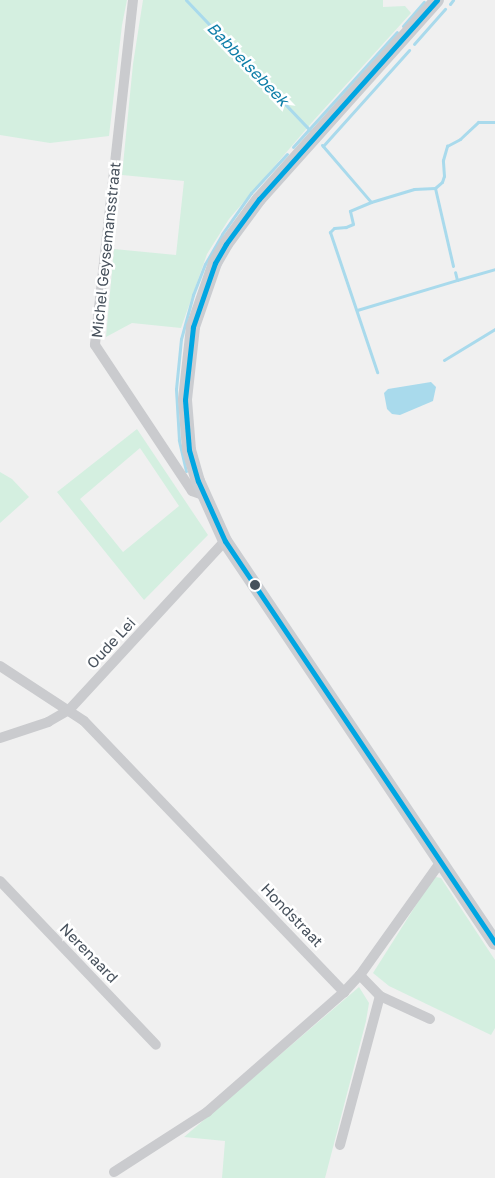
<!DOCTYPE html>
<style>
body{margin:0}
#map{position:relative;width:495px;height:1178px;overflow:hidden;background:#f0f0f0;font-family:"Golos Text",sans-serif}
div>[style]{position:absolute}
.green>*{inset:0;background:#d4efe0}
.water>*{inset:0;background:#a9daec}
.stream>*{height:3px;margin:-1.5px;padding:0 1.5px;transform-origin:1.5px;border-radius:1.5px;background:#a9daec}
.street>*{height:10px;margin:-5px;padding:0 5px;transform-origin:5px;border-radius:5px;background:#cacbce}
.secondary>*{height:14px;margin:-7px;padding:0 7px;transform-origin:7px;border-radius:7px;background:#cbcdd1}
.bus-1>*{height:5px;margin:-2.5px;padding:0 2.5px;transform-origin:2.5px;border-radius:2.5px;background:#00a6e2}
.dots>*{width:14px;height:14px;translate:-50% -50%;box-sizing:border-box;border:2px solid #fff;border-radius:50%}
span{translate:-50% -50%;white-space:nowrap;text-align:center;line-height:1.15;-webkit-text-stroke:5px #fff;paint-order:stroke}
.street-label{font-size:15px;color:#47515c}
.water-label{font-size:16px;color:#0e7ea8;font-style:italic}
</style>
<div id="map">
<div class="green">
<i style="clip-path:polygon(0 0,127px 0,122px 25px,109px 136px,50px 143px,0 135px)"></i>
<i style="clip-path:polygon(143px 0,383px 0,383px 7px,405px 6px,411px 13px,314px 120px,229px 219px,207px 254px,181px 328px,132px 323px,106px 337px,114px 249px,176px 255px,184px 181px,122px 175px,133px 64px)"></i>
<i style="clip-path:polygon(evenodd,137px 429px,208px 535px,144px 600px,57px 492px,137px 429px,140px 448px,179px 506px,123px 552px,80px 499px,140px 448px)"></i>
<i style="clip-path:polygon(0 472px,12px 479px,29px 497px,0 523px)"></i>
<i style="clip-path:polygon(436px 877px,441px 878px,495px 960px,495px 1028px,491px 1035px,389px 986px,373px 973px,428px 886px)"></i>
<i style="clip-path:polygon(359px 987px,369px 1003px,366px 1021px,325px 1178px,222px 1178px,225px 1141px,184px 1137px)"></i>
</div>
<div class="water">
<i style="clip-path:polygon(431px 382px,436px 387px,433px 401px,400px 415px,392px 414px,387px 409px,384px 393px,388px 389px)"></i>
</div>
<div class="stream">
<i style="left:186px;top:0;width:180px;rotate:46.4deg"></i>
<i style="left:450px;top:4px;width:5px;rotate:-53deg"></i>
<i style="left:403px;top:26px;width:32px;rotate:-49deg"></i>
<i style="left:414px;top:44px;width:47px;rotate:-48.5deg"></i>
<i style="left:322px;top:145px;width:75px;rotate:49.3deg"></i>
<i style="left:371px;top:202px;width:23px;rotate:157deg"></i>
<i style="left:350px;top:211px;width:13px;rotate:77deg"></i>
<i style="left:353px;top:224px;width:8px;rotate:157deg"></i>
<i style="left:346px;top:227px;width:12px;rotate:175deg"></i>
<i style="left:334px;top:228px;width:6px;rotate:135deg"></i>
<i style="left:330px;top:232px;width:148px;rotate:71.4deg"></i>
<i style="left:323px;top:146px;width:129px;rotate:-48.1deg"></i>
<i style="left:293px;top:147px;width:155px;rotate:-47.9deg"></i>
<i style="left:435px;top:188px;width:9px;rotate:-41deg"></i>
<i style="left:442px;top:182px;width:6px;rotate:-72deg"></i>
<i style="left:444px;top:176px;width:16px;rotate:-94deg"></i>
<i style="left:443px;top:160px;width:15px;rotate:-74deg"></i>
<i style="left:447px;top:146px;width:15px;rotate:-28deg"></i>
<i style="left:460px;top:139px;width:25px;rotate:-43deg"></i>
<i style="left:478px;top:122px;width:17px"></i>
<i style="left:371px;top:202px;width:45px;rotate:-16.8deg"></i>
<i style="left:414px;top:189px;width:21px;rotate:-3deg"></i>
<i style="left:435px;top:188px;width:80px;rotate:77deg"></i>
<i style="left:457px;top:280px;width:40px;rotate:-16deg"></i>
<i style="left:357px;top:310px;width:104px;rotate:-16.7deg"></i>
<i style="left:457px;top:280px;width:8px;rotate:-104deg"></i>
<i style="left:444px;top:360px;width:60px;rotate:-31.3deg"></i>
<i style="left:186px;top:471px;width:32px;rotate:-103deg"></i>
<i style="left:179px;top:440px;width:51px;rotate:-93.4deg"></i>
<i style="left:176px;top:389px;width:50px;rotate:-84.3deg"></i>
<i style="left:181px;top:339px;width:46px;rotate:-74.7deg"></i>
<i style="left:193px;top:295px;width:33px;rotate:-69deg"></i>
<i style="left:205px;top:264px;width:34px;rotate:-60deg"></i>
<i style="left:222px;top:234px;width:50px;rotate:-54.7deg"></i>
<i style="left:251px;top:193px;width:53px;rotate:-47.3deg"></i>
</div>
<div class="street">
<i style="left:133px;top:0;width:347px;rotate:96.3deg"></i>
<i style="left:95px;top:345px;width:175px;rotate:56.4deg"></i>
<i style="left:192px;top:491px;width:12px;rotate:20deg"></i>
<i style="left:0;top:666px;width:100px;rotate:33.2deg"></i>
<i style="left:84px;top:721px;width:376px;rotate:46.2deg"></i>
<i style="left:0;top:738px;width:51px;rotate:-18.4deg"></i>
<i style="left:48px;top:722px;width:24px;rotate:-30deg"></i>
<i style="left:69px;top:710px;width:230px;rotate:-47.3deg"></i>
<i style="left:0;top:881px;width:226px;rotate:46.4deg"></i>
<i style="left:380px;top:996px;width:55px;rotate:24.7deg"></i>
<i style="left:340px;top:1145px;width:154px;rotate:-75deg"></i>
<i style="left:380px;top:996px;width:29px;rotate:-134deg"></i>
<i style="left:114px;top:1172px;width:111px;rotate:-32.8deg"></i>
<i style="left:207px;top:1112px;width:182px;rotate:-41.2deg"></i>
<i style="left:344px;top:992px;width:23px;rotate:-47deg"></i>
<i style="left:360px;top:975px;width:138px;rotate:-54.5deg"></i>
</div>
<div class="secondary">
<i style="left:437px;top:0;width:267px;rotate:131.8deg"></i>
<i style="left:259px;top:199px;width:56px;rotate:126.3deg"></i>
<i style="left:226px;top:244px;width:22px;rotate:120deg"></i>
<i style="left:215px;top:263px;width:68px;rotate:109deg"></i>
<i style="left:193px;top:327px;width:73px;rotate:96.3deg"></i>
<i style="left:185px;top:400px;width:50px;rotate:85.4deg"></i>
<i style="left:189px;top:450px;width:32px;rotate:74deg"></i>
<i style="left:198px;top:481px;width:66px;rotate:65.8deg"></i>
<i style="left:225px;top:541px;width:484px;rotate:56.1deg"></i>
</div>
<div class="bus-1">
<i style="left:437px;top:0;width:267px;rotate:131.8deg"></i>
<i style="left:259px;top:199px;width:56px;rotate:126.3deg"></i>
<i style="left:226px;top:244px;width:22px;rotate:120deg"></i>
<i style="left:215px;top:263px;width:68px;rotate:109deg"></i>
<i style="left:193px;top:327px;width:73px;rotate:96.3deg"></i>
<i style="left:185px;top:400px;width:50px;rotate:85.4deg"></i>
<i style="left:189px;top:450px;width:32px;rotate:74deg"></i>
<i style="left:198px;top:481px;width:66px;rotate:65.8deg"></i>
<i style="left:225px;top:541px;width:484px;rotate:56.1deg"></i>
</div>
<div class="dots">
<i style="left:255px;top:585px;background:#47515c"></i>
</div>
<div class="street-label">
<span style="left:106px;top:250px;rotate:-84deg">Michel Geysemansstraat</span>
<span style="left:111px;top:643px;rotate:-47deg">Oude Lei</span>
<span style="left:292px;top:915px;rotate:46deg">Hondstraat</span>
<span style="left:89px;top:953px;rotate:46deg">Nerenaard</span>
</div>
<div class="water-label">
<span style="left:248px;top:64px;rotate:46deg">Babbelsebeek</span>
</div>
</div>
